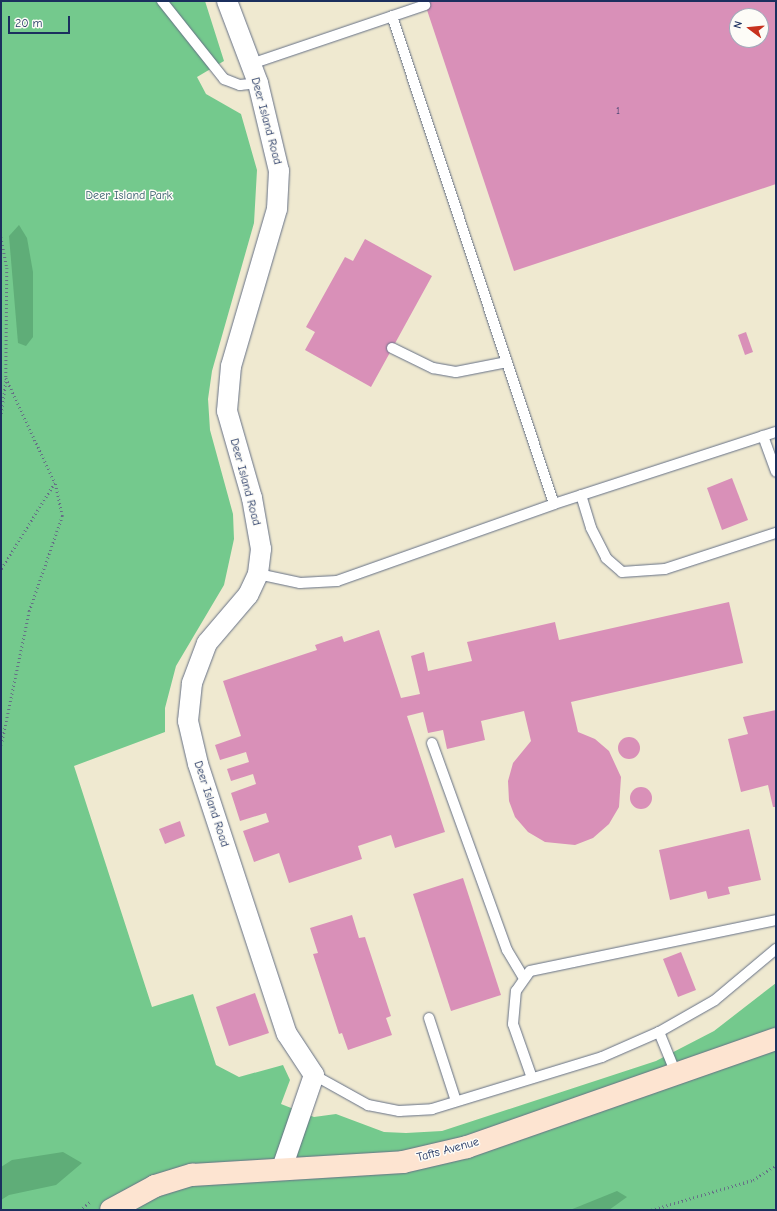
<!DOCTYPE html>
<style>
body{margin:0}
#map{position:relative;width:777px;height:1211px;overflow:hidden;background:#efe9d0;font-family:"Comic Neue",sans-serif}
div>[style]{position:absolute}
.green>*{inset:0;background:#74c98d}
.forest>*{inset:0;background:#5fad78}
.building>*{inset:0;background:#d990b8}
.round{border-radius:50%}
.path>*{height:2.5px;margin-top:-1.25px;transform-origin:0;background:repeating-linear-gradient(90deg,#657086 0 1px,transparent 0 4px)}
.roads{filter:drop-shadow(0 0 1px #657086) drop-shadow(0 0 1px #657086)}
.service>*{height:10px;margin:-5px;padding:0 5px;transform-origin:5px;border-radius:5px;background:#fff}
.minor>*{height:20px;margin:-10px;padding:0 10px;transform-origin:10px;border-radius:10px;background:#fff}
.secondary>*{height:22px;margin:-11px;padding:0 11px;transform-origin:11px;border-radius:11px;background:#fde4d1}
span{translate:-50% -50%;white-space:nowrap;text-align:center;line-height:1.15;-webkit-text-stroke:3px #fdfcf7;paint-order:stroke}
.number-label{font-size:10px;color:#4a4774}
.number-label span{-webkit-text-stroke-width:0}
.street-label{font-size:12px;color:#1b2f5e}
.park-label{font-size:12px;color:#365d6c}
.frame{position:absolute;inset:0;border:2px solid #1b2f5e;pointer-events:none}
.north{position:absolute;left:729px;top:8px;width:40px;height:40px;box-sizing:border-box;background:#fdfcf7;border:1px solid #a3aaba;border-radius:50%;rotate:286deg;font-size:11px;font-weight:700;line-height:16px;text-align:center;color:#1b2f5e}
.north::after{content:'';display:block;margin:auto;width:14px;height:18px;background:#c8321e;clip-path:polygon(50% 0,100% 100%,50% 72%,0 100%)}
.scale{position:absolute;left:8px;top:16px;width:62px;height:18px;box-sizing:border-box;border:2px solid #1b2f5e;border-top:0;padding-left:5px;font-size:12px;line-height:14px;white-space:nowrap;color:#1b2f5e;-webkit-text-stroke:3px #fdfcf7;paint-order:stroke}
</style>
<div id="map">
<div class="green">
<i style="clip-path:polygon(1px 1px,205px 1px,224px 61px,197px 77px,206px 94px,241px 114px,257px 170px,254px 223px,212px 371px,208px 399px,210px 430px,233px 514px,234px 539px,224px 585px,176px 666px,165px 708px,165px 732px,74px 766px,152px 1007px,193px 994px,216px 1065px,239px 1077px,283px 1065px,290px 1080px,281px 1104px,314px 1117px,336px 1114px,384px 1132px,406px 1133px,442px 1131px,656px 1061px,714px 1031px,776px 983px,776px 1210px,1px 1210px)"></i>
</div>
<div class="forest">
<i style="clip-path:polygon(19px 225px,27px 238px,33px 272px,33px 337px,26px 346px,18px 343px,9px 236px)"></i>
<i style="clip-path:polygon(63px 1152px,82px 1163px,56px 1185px,9px 1195px,1px 1200px,1px 1167px,12px 1160px)"></i>
<i style="clip-path:polygon(617px 1191px,627px 1197px,609px 1210px,570px 1210px)"></i>
</div>
<div class="building">
<i style="clip-path:polygon(evenodd,424px 1px,776px 1px,776px 184px,514px 271px,424px 1px,737px 16px,761px 16px,761px 40px,737px 40px,737px 16px)"></i>
<i style="clip-path:polygon(365px 239px,432px 276px,371px 387px,305px 350px,315px 332px,306px 327px,345px 257px,353px 261px)"></i>
<i style="clip-path:polygon(746px 332px,753px 352px,745px 355px,738px 335px)"></i>
<i style="clip-path:polygon(732px 478px,748px 520px,722px 530px,707px 488px)"></i>
<i style="clip-path:polygon(729px 602px,743px 663px,571px 702px,578px 732px,595px 739px,609px 751px,621px 777px,619px 807px,609px 824px,593px 838px,575px 845px,545px 842px,528px 832px,515px 817px,509px 801px,508px 781px,513px 763px,531px 741px,524px 711px,481px 721px,485px 740px,447px 749px,443px 730px,428px 733px,423px 712px,407px 716px,445px 832px,395px 848px,391px 835px,358px 846px,362px 859px,289px 883px,279px 853px,254px 862px,243px 831px,269px 822px,266px 813px,240px 821px,231px 793px,256px 784px,253px 774px,231px 781px,227px 769px,249px 762px,246px 752px,220px 760px,215px 745px,241px 736px,223px 681px,317px 650px,315px 645px,342px 636px,344px 642px,379px 630px,401px 698px,420px 694px,411px 656px,424px 652px,428px 671px,472px 661px,467px 642px,555px 622px,559px 640px)"></i>
<i style="clip-path:polygon(776px 710px,776px 807px,773px 807px,768px 785px,741px 792px,728px 739px,748px 734px,743px 717px)"></i>
<i class="round" style="left:618px;top:737px;width:22px;height:22px"></i>
<i class="round" style="left:630px;top:787px;width:22px;height:22px"></i>
<i style="clip-path:polygon(180px 821px,185px 836px,165px 844px,159px 829px)"></i>
<i style="clip-path:polygon(749px 829px,761px 880px,728px 887px,730px 894px,708px 899px,706px 891px,670px 900px,659px 850px)"></i>
<i style="clip-path:polygon(463px 878px,501px 995px,451px 1011px,413px 894px)"></i>
<i style="clip-path:polygon(352px 915px,359px 938px,365px 937px,391px 1016px,386px 1018px,392px 1035px,348px 1050px,342px 1033px,339px 1034px,313px 954px,318px 953px,310px 928px)"></i>
<i style="clip-path:polygon(681px 952px,696px 990px,678px 997px,663px 959px)"></i>
<i style="clip-path:polygon(255px 993px,269px 1033px,229px 1046px,216px 1007px)"></i>
</div>
<div class="path">
<i style="left:1px;top:237px;width:32px;rotate:79deg"></i>
<i style="left:7px;top:268px;width:110px;rotate:90.5deg"></i>
<i style="left:6px;top:378px;width:116px;rotate:65deg"></i>
<i style="left:55px;top:483px;width:102px;rotate:121.8deg"></i>
<i style="left:1px;top:414px;width:35px;rotate:-82deg"></i>
<i style="left:1px;top:745px;width:137px;rotate:-78.2deg"></i>
<i style="left:29px;top:611px;width:101px;rotate:-70.8deg"></i>
<i style="left:62px;top:516px;width:33px;rotate:-102deg"></i>
<i style="left:79px;top:1210px;width:14px;rotate:-36deg"></i>
<i style="left:336px;top:1210px;width:58px"></i>
<i style="left:651px;top:1210px;width:106px;rotate:-16.4deg"></i>
<i style="left:753px;top:1180px;width:27px;rotate:-33deg"></i>
</div>
<div class="roads">
<div class="service">
<i style="left:162px;top:1px;width:100px;rotate:51.5deg"></i>
<i style="left:224px;top:79px;width:17px;rotate:21deg"></i>
<i style="left:240px;top:85px;width:18px;rotate:-6deg"></i>
<i style="left:251px;top:64px;width:184px;rotate:-18.7deg"></i>
<i style="left:392px;top:348px;width:46px;rotate:26deg"></i>
<i style="left:433px;top:368px;width:23px;rotate:10deg"></i>
<i style="left:456px;top:372px;width:52px;rotate:-11.1deg"></i>
<i style="left:763px;top:436px;width:38px;rotate:70deg"></i>
<i style="left:581px;top:495px;width:34px;rotate:73deg"></i>
<i style="left:591px;top:528px;width:34px;rotate:63deg"></i>
<i style="left:606px;top:558px;width:21px;rotate:41deg"></i>
<i style="left:622px;top:572px;width:43px;rotate:-4deg"></i>
<i style="left:665px;top:569px;width:117px;rotate:-18deg"></i>
<i style="left:554px;top:504px;width:233px;rotate:-18deg"></i>
<i style="left:258px;top:574px;width:43px;rotate:12.1deg"></i>
<i style="left:300px;top:583px;width:37px;rotate:-3deg"></i>
<i style="left:337px;top:581px;width:230px;rotate:-19.5deg"></i>
<i style="left:554px;top:504px;width:514px;rotate:-108.36deg"></i>
<i style="left:432px;top:743px;width:220px;rotate:70.1deg"></i>
<i style="left:507px;top:950px;width:31px;rotate:59deg"></i>
<i style="left:429px;top:1018px;width:87px;rotate:72deg"></i>
<i style="left:659px;top:1032px;width:48px;rotate:67.8deg"></i>
<i style="left:314px;top:1075px;width:62px;rotate:29.1deg"></i>
<i style="left:368px;top:1105px;width:32px;rotate:11deg"></i>
<i style="left:399px;top:1111px;width:33px;rotate:-3deg"></i>
<i style="left:432px;top:1109px;width:178px;rotate:-17deg"></i>
<i style="left:602px;top:1057px;width:62px;rotate:-23.7deg"></i>
<i style="left:659px;top:1032px;width:64px;rotate:-29.7deg"></i>
<i style="left:715px;top:1000px;width:80px;rotate:-39.9deg"></i>
<i style="left:532px;top:1078px;width:57px;rotate:-109.4deg"></i>
<i style="left:513px;top:1024px;width:33px;rotate:-85deg"></i>
<i style="left:516px;top:991px;width:24px;rotate:-55deg"></i>
<i style="left:530px;top:971px;width:251px;rotate:-11.7deg"></i>
</div>
<div class="minor">
<i style="left:227px;top:1px;width:88px;rotate:69.3deg"></i>
<i style="left:258px;top:83px;width:90px;rotate:76.6deg"></i>
<i style="left:279px;top:171px;width:38px;rotate:93deg"></i>
<i style="left:277px;top:209px;width:164px;rotate:106.3deg"></i>
<i style="left:231px;top:366px;width:45px;rotate:95.1deg"></i>
<i style="left:227px;top:411px;width:91px;rotate:74deg"></i>
<i style="left:252px;top:498px;width:52px;rotate:80deg"></i>
<i style="left:261px;top:549px;width:25px;rotate:97deg"></i>
<i style="left:258px;top:574px;width:23px;rotate:115deg"></i>
<i style="left:248px;top:595px;width:63px;rotate:130.5deg"></i>
<i style="left:207px;top:643px;width:43px;rotate:110.6deg"></i>
<i style="left:192px;top:683px;width:38px;rotate:96deg"></i>
<i style="left:188px;top:721px;width:44px;rotate:76.9deg"></i>
<i style="left:198px;top:764px;width:284px;rotate:71.8deg"></i>
<i style="left:287px;top:1034px;width:49px;rotate:56.6deg"></i>
<i style="left:314px;top:1075px;width:98px;rotate:109deg"></i>
</div>
<div class="secondary">
<i style="left:111px;top:1210px;width:50px;rotate:-28.6deg"></i>
<i style="left:155px;top:1186px;width:39px;rotate:-17deg"></i>
<i style="left:192px;top:1175px;width:211px;rotate:-3.5deg"></i>
<i style="left:403px;top:1162px;width:66px;rotate:-13.2deg"></i>
<i style="left:467px;top:1147px;width:327px;rotate:-19.3deg"></i>
</div>
</div>
<div class="number-label">
<span style="left:618px;top:112px">1</span>
</div>
<div class="street-label">
<span style="left:266px;top:121px;rotate:75deg">Deer Island Road</span>
<span style="left:245px;top:482px;rotate:75deg">Deer Island Road</span>
<span style="left:211px;top:804px;rotate:72deg">Deer Island Road</span>
<span style="left:448px;top:1150px;rotate:-15deg">Tafts Avenue</span>
</div>
<div class="park-label">
<span style="left:129px;top:196px">Deer Island Park</span>
</div>
<div class="frame"></div>
<div class="north">N</div>
<div class="scale">20 m</div>
</div>
